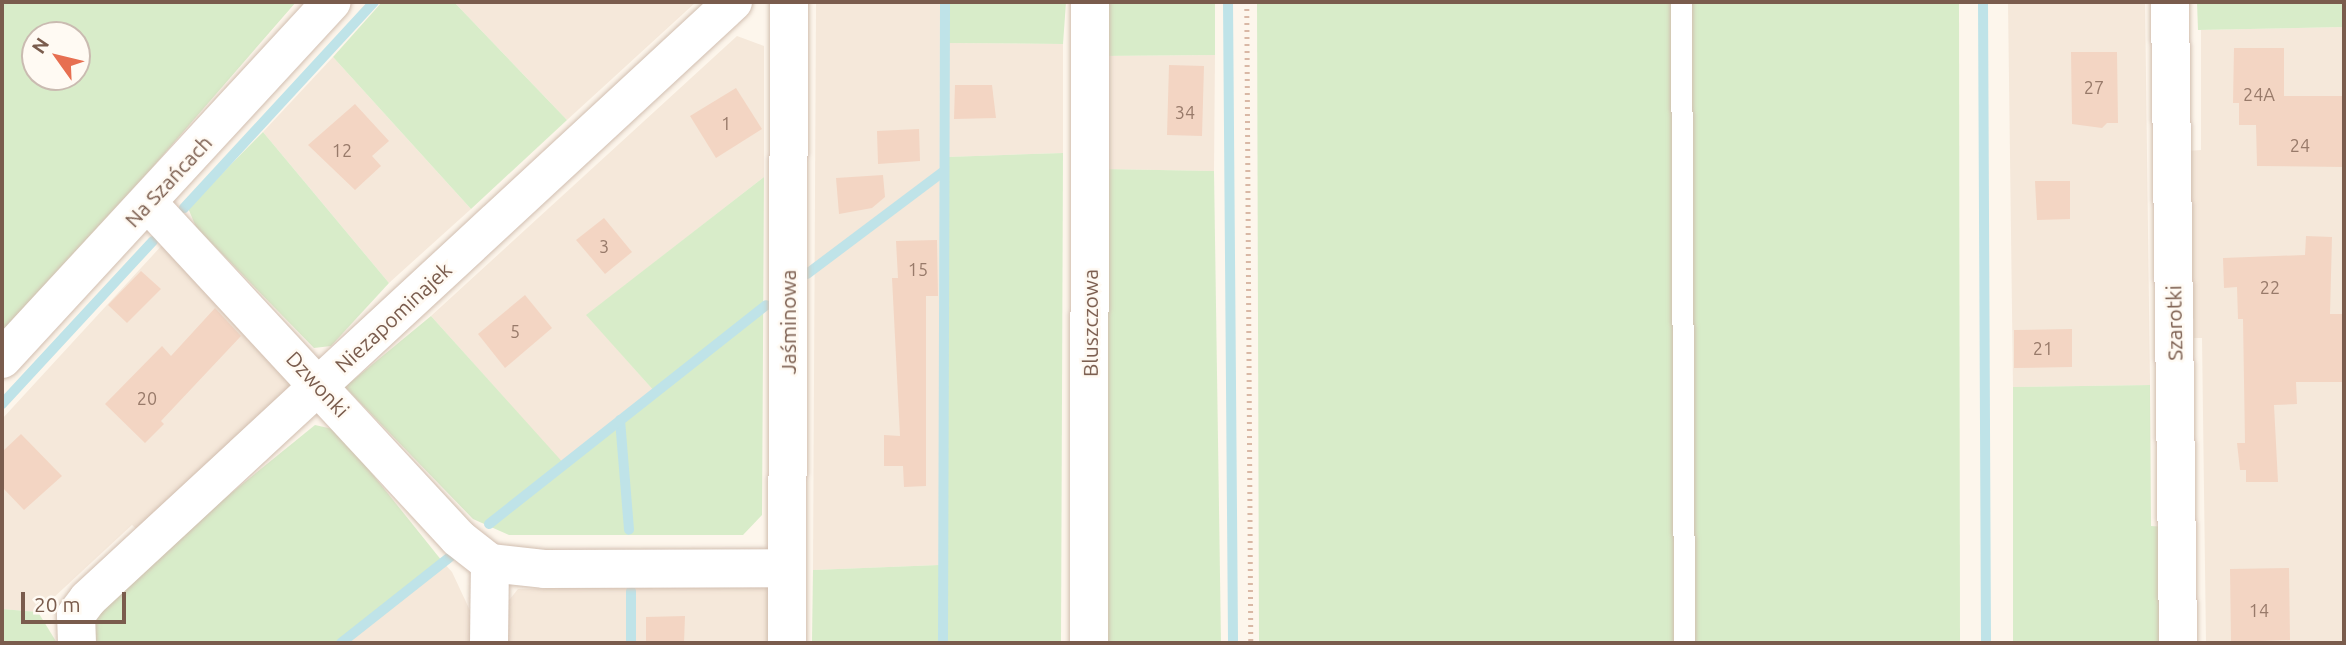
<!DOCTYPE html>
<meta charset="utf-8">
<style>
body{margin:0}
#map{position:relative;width:2346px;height:645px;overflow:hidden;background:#fdf6ec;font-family:Ubuntu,sans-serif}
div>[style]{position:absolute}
.residential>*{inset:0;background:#f5e8da}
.green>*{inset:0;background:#d8ecc9}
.stream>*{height:10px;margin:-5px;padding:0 5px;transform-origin:5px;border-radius:5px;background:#bfe3e8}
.building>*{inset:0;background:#f3d5c3}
.path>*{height:4.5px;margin-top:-2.25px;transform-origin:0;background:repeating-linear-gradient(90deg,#d9b8a5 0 2px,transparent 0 7px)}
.roads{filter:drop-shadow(0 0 2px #d1beb0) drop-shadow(0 0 2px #d1beb0)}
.lane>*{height:21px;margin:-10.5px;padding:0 10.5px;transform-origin:10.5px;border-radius:10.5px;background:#fff}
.street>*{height:38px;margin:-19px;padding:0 19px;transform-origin:19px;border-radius:19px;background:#fff}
.secondary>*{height:38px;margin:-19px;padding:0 19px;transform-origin:19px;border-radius:19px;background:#fff}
span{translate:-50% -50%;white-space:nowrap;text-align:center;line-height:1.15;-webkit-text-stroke:5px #fffaf3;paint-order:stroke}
.number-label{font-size:18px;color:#987a6a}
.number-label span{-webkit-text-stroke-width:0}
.street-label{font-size:21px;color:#7a5c4d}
.frame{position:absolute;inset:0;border:4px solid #7a5c4d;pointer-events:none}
.north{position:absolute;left:21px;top:21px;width:70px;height:70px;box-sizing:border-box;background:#fffaf3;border:2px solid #cabbb1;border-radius:50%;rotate:304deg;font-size:19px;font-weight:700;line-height:28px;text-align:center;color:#7a5c4d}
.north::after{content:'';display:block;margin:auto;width:24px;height:32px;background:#e76f51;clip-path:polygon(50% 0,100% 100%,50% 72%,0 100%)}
.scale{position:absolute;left:21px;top:592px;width:105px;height:32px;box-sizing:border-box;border:4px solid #7a5c4d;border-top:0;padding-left:9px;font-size:21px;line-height:24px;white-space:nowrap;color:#7a5c4d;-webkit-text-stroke:5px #fffaf3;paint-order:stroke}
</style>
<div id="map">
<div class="residential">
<i style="clip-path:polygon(454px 2px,696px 2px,567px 120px)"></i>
<i style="clip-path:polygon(816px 2px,940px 2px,939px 565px,813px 570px)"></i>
<i style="clip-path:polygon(2008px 2px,2145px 2px,2150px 385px,2013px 387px)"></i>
<i style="clip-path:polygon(2344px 27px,2344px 643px,2206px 643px,2202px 338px,2194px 338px,2194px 319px,2188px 314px,2187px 151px,2201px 150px,2201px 30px)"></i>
<i style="clip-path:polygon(737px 36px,764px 46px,764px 177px,587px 315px,655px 392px,566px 467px,431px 316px)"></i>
<i style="clip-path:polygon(946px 43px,1063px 44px,1063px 153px,947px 157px)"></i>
<i style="clip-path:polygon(1215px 55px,1214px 171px,1103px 169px,1101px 56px)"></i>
<i style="clip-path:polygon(333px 57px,471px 209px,389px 283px,263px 132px)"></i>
<i style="clip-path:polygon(164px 243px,291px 379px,288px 395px,141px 533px,132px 525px,38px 612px,2px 609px,2px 419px)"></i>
<i style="clip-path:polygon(442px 561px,452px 572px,473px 617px,472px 643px,338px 643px)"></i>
<i style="clip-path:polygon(757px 584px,774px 588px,774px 643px,495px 643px,502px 609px,518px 589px)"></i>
</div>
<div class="green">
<i style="clip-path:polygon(evenodd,2px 2px,296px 2px,151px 169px,2px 331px,2px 2px,35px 35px,77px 35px,77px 77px,35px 77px,35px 35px)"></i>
<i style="clip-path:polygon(382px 2px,454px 2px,567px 120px,471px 209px,333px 57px)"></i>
<i style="clip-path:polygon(949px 2px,1066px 2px,1063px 44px,946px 43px)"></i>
<i style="clip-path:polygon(1101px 2px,1215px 2px,1215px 55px,1101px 56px)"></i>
<i style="clip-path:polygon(1257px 2px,1959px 2px,1960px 643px,1259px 643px)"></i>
<i style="clip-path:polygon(2197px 2px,2344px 2px,2344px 27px,2198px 30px)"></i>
<i style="clip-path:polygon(263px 132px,389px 283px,331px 346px,314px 348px,196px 227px,188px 208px)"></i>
<i style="clip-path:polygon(1063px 153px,1061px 643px,947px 643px,947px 157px)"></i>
<i style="clip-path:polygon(1103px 169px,1214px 171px,1221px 643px,1101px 643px)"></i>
<i style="clip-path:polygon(764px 177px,762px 515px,743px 535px,509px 535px,473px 519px,345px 387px,431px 316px,566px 466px,655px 392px,586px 315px)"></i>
<i style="clip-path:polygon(2150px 385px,2151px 526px,2166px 527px,2168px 643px,2013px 643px,2013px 387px)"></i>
<i style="clip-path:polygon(315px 425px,337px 430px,442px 561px,338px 643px,92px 643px,97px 616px,124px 580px)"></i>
<i style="clip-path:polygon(939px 565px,939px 643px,812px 643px,813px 570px)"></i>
<i style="clip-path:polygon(2px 609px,38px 612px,57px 643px,2px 643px)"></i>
</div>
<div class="stream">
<i style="left:1228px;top:2px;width:641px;rotate:89.55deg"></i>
<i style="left:1983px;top:2px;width:641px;rotate:89.73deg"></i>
<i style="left:184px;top:208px;width:280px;rotate:-47.3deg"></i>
<i style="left:807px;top:274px;width:171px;rotate:-36.9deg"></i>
<i style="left:2px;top:404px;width:222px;rotate:-47.2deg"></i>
<i style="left:620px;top:420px;width:110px;rotate:85.3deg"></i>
<i style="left:489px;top:524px;width:353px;rotate:-38.3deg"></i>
<i style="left:341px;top:643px;width:140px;rotate:-38.3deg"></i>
<i style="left:631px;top:643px;width:52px;rotate:-90deg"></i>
<i style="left:943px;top:643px;width:641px;rotate:-89.82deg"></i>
</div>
<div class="building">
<i style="clip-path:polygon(2234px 48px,2284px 48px,2284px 96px,2344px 96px,2344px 167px,2257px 166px,2256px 125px,2239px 125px,2239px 103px,2233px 103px)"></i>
<i style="clip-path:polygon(2071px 52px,2117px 52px,2118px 123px,2107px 123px,2102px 128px,2072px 124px)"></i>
<i style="clip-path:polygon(1169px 65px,1204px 66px,1202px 136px,1167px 135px)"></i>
<i style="clip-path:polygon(955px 85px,992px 85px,996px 118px,954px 119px)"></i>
<i style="clip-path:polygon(736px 88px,762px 129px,716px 158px,690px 116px)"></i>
<i style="clip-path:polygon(355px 104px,389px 141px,372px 156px,381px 166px,355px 190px,308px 145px)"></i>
<i style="clip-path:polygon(919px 129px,920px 161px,878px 164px,877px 131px)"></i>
<i style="clip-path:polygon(883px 175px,885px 197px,872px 208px,839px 214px,836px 178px)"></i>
<i style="clip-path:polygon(2035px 181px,2070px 181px,2070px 219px,2037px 220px)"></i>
<i style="clip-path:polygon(604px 218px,632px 252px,605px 274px,576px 240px)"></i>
<i style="clip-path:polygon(2306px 236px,2332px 237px,2330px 314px,2344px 314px,2344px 382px,2296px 382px,2297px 404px,2274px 405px,2278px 482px,2246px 482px,2246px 470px,2240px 470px,2237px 443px,2245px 443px,2243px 319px,2238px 319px,2237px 287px,2224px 288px,2223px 258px,2305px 255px)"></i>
<i style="clip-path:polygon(937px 240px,938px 296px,926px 296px,926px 486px,904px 487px,903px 466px,884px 466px,884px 435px,900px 436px,892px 278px,898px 278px,896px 241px)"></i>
<i style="clip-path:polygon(141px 271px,161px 289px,127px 323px,108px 305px)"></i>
<i style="clip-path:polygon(525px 295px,552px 328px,505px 368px,478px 334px)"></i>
<i style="clip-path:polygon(215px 308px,241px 336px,161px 421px,164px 424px,145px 443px,105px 404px,162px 346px,171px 356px)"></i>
<i style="clip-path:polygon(2072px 329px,2072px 367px,2014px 368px,2014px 330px)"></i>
<i style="clip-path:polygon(21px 434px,62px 476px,24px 510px,2px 487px,2px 452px)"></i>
<i style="clip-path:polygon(2289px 568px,2290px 640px,2231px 642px,2230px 569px)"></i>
<i style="clip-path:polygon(685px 616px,684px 643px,646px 643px,646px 617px)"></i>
</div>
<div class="path">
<i style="left:1247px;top:2px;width:641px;rotate:89.64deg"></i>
</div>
<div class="roads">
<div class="lane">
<i style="left:1681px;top:2px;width:641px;rotate:89.73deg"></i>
</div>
<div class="street">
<i style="left:2170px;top:2px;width:641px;rotate:89.28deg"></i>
<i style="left:148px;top:203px;width:456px;rotate:47.2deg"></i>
<i style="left:458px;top:538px;width:41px;rotate:38deg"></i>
<i style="left:490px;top:563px;width:54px;rotate:6.3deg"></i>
<i style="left:544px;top:569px;width:243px;rotate:-0.2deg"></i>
<i style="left:77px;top:643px;width:28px;rotate:-92deg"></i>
<i style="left:76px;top:615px;width:20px;rotate:-53deg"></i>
<i style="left:88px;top:599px;width:879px;rotate:-42.79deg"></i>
<i style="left:489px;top:643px;width:80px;rotate:-89.3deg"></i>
<i style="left:787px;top:643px;width:641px;rotate:-89.82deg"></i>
<i style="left:1089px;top:643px;width:641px;rotate:-89.91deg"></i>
</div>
<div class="secondary">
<i style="left:2px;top:359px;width:486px;rotate:-47.3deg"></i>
</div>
</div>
<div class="number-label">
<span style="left:2094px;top:87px">27</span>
<span style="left:2259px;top:94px">24A</span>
<span style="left:1185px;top:112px">34</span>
<span style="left:726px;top:123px">1</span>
<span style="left:2300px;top:145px">24</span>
<span style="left:342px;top:150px">12</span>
<span style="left:604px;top:246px">3</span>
<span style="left:918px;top:269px">15</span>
<span style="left:2270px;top:287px">22</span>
<span style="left:515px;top:331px">5</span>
<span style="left:2043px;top:348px">21</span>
<span style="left:147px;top:398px">20</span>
<span style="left:2259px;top:610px">14</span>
</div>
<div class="street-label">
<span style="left:168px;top:181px;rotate:-47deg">Na Szańcach</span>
<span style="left:393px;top:317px;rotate:-43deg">Niezapominajek</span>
<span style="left:788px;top:322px;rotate:-90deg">Jaśminowa</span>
<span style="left:1090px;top:323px;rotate:-90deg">Bluszczowa</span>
<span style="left:2174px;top:323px;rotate:-91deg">Szarotki</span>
<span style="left:318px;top:384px;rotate:47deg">Dzwonki</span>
</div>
<div class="frame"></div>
<div class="north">N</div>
<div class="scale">20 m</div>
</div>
